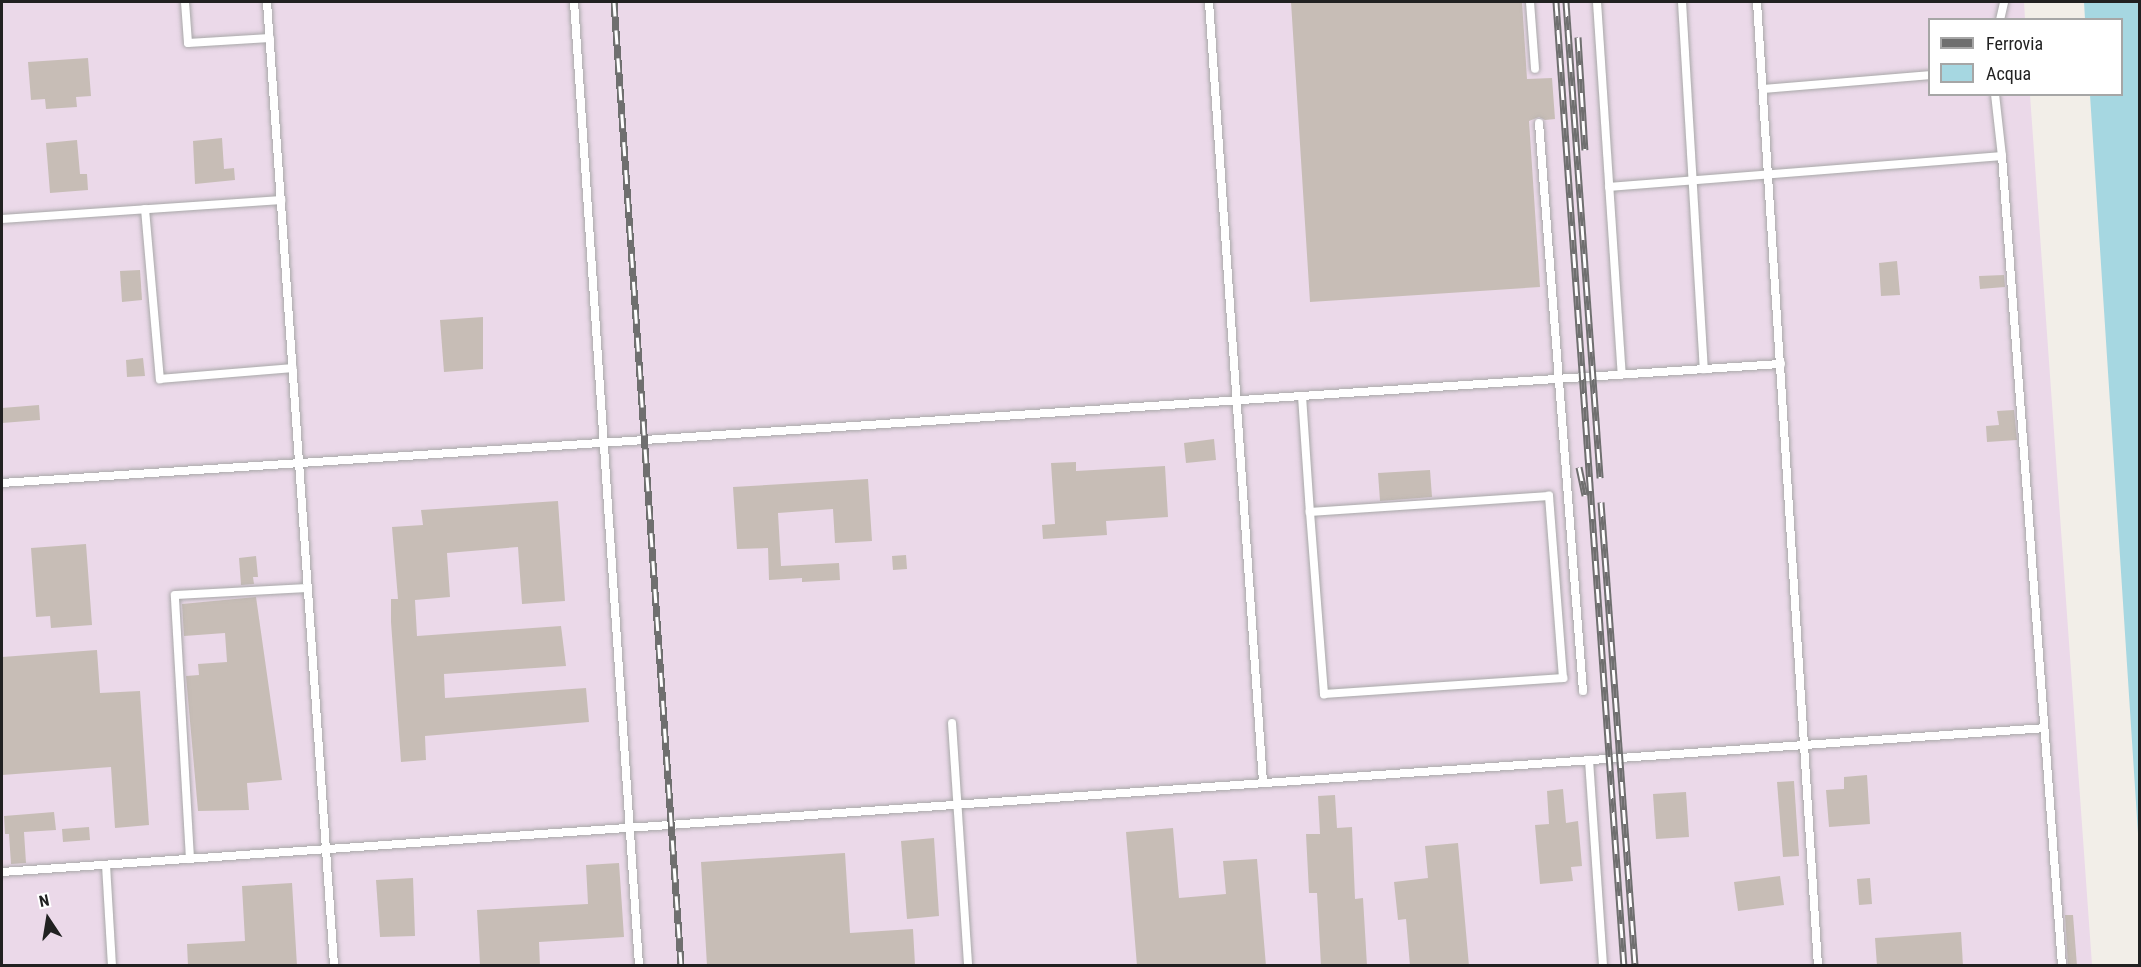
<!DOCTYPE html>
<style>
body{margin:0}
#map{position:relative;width:2141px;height:967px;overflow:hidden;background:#f2eee8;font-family:"Roboto Condensed",sans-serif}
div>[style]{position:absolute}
.industrial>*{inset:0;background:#ebd9e9}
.water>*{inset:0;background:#a6d7e1}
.building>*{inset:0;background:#c7bdb6}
.roads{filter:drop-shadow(0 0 2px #a8a8a8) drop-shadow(0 0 2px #a8a8a8)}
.lane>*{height:8px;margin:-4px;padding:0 4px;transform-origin:4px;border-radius:4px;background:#fff}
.rail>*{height:7px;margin-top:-3.5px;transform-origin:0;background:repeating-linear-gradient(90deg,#fff 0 14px,#6f6f6f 0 28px);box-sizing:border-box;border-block:2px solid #6f6f6f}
span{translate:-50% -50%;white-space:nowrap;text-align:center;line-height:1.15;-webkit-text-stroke:5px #fff;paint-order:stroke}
.frame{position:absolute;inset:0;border:3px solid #212121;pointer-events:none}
.legend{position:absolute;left:1928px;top:18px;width:195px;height:78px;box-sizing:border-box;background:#fff;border:2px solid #a6a6a6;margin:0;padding:8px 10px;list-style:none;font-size:18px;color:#212121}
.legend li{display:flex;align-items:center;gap:12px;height:30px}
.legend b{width:30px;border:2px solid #a6a6a6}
.north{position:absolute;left:18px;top:889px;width:60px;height:60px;-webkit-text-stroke:4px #fff;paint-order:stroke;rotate:348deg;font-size:16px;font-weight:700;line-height:24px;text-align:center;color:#212121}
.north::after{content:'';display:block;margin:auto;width:21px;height:27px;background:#212121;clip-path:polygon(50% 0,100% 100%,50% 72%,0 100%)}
</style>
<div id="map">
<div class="industrial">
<i style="clip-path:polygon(2px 2px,2024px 2px,2025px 19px,1930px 20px,1930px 94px,2030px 95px,2092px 965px,2px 966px)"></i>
</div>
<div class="water">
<i style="clip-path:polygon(2084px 2px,2139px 2px,2139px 849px,2090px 95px,2122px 94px,2122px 20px,2085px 19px)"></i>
</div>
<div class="building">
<i style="clip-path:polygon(1291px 2px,1522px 2px,1527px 79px,1552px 78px,1555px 119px,1545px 120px,1539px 117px,1529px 121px,1540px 287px,1310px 302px)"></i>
<i style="clip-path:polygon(88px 58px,91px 96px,76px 97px,77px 107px,46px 109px,45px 99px,31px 100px,28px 62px)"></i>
<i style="clip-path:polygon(222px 138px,224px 169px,234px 168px,235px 180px,195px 184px,193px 141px)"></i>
<i style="clip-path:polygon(77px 140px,80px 174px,87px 174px,88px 190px,50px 193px,46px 143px)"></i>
<i style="clip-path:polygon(1897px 261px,1900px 295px,1881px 296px,1879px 263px)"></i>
<i style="clip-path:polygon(140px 270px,142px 300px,122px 302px,120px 271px)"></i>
<i style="clip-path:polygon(2004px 275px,2005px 287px,1980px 289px,1979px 276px)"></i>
<i style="clip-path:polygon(483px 317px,483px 369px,444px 372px,440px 320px)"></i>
<i style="clip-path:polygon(143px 358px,145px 376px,127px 377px,126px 360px)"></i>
<i style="clip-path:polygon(39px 405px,40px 420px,2px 423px,2px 408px)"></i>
<i style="clip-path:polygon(2014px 410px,2017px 440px,1987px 442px,1986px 426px,1999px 425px,1997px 411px)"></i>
<i style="clip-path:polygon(1214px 439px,1216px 460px,1186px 463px,1184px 443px)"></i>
<i style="clip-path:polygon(1076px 462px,1076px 471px,1165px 466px,1168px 517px,1106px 521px,1107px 535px,1043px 539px,1042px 525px,1055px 524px,1051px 463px)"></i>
<i style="clip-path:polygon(1430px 470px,1432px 497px,1380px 501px,1378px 473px)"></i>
<i style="clip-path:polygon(868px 479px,872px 541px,835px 543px,833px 509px,778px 513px,781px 566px,839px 563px,840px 580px,802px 582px,802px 578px,769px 580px,768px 548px,737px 549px,733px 487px)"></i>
<i style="clip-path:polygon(558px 501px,565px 601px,522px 604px,518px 547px,447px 553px,450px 597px,415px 600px,417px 636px,561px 626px,566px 666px,444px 674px,445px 698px,586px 688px,589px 722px,425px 736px,426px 760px,401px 762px,391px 622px,391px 599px,398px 599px,392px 527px,423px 525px,421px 510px)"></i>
<i style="clip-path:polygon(86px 544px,92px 625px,51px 628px,50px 616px,36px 617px,31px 548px)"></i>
<i style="clip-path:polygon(906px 555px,907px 569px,893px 570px,892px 556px)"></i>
<i style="clip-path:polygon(256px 556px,258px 577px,253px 577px,254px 584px,241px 585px,239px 558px)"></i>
<i style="clip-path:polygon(256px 597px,282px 780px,247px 783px,249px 810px,198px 811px,186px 676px,199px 675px,198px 664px,227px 662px,225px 633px,184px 636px,182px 604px)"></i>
<i style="clip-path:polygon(97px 650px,100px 693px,140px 691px,149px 825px,115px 828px,111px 767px,2px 775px,2px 657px)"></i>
<i style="clip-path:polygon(1867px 775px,1870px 824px,1829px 827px,1826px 790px,1844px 789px,1844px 777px)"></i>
<i style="clip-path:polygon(1794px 781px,1799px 856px,1783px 857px,1777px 782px)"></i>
<i style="clip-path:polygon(1563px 789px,1566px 823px,1578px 821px,1582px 866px,1571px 867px,1573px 881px,1540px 884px,1535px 825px,1549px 824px,1547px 791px)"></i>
<i style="clip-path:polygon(1686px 792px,1689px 837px,1656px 839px,1653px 794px)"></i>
<i style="clip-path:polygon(1335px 795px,1337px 828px,1352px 827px,1355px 899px,1363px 898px,1367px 966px,1321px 966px,1317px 893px,1309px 893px,1306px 834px,1320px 834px,1318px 796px)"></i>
<i style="clip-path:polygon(54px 812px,56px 830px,24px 832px,26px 863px,11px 864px,9px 834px,5px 834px,4px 816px)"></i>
<i style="clip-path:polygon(89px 827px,90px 840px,63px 842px,62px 829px)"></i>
<i style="clip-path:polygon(1173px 828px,1179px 898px,1226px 894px,1223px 861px,1257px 859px,1266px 966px,1137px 966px,1126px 832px)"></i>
<i style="clip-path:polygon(934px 838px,939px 916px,907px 919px,901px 841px)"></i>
<i style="clip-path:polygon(1458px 843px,1469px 966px,1410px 966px,1406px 919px,1398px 920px,1394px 882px,1428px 878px,1425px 846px)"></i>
<i style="clip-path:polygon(845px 853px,850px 933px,913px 929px,915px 965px,707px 966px,701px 862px)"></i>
<i style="clip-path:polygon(619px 863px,624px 937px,539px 942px,540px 966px,480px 966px,477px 910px,588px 904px,586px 865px)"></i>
<i style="clip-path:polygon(1780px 876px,1784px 905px,1738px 911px,1734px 882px)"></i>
<i style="clip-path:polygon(413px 878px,415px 936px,380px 937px,376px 880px)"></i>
<i style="clip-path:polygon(1870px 878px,1872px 904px,1859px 905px,1857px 879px)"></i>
<i style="clip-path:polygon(292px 883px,297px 966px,188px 966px,187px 944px,245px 941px,242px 886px)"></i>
<i style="clip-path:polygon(2065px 915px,2073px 915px,2077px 966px,2068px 966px)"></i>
<i style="clip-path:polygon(1961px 932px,1963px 966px,1877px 966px,1875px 938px)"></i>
</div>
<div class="roads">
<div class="lane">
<i style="left:185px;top:2px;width:41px;rotate:85.8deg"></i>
<i style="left:188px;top:43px;width:82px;rotate:-3.5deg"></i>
<i style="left:267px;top:2px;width:966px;rotate:86.02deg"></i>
<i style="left:574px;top:2px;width:966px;rotate:86.14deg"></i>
<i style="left:1209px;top:2px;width:783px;rotate:86.04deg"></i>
<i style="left:1530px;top:2px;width:67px;rotate:85.7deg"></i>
<i style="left:1597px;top:2px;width:373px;rotate:86.2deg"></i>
<i style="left:1682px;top:2px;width:368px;rotate:86.6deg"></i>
<i style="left:1757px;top:2px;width:966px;rotate:86.38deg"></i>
<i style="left:2000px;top:20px;width:18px;rotate:-77deg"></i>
<i style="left:1764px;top:89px;width:167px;rotate:-4.8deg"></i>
<i style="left:1995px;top:94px;width:62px;rotate:83.6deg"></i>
<i style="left:2002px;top:156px;width:812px;rotate:85.76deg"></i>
<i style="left:1539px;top:123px;width:570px;rotate:85.57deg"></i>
<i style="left:1609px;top:187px;width:394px;rotate:-4.5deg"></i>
<i style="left:145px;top:209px;width:171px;rotate:85deg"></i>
<i style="left:160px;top:379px;width:133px;rotate:-4.7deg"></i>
<i style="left:2px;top:219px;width:280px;rotate:-3.9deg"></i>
<i style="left:1302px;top:396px;width:116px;rotate:86.1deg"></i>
<i style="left:1310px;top:512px;width:183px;rotate:85.6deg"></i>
<i style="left:1324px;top:694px;width:240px;rotate:-3.8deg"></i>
<i style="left:1563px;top:678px;width:183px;rotate:-94.4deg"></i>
<i style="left:1549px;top:496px;width:240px;rotate:176.2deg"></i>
<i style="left:2px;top:483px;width:1783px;rotate:-3.83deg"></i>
<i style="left:952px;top:723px;width:244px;rotate:86.2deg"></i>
<i style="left:1589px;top:760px;width:206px;rotate:86.1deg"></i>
<i style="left:190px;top:859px;width:264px;rotate:-93.3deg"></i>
<i style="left:175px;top:595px;width:133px;rotate:-3deg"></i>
<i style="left:106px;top:865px;width:101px;rotate:86.6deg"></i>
<i style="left:2px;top:872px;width:2047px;rotate:-4.03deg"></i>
</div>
</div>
<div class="rail">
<i style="left:614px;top:2px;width:966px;rotate:86.02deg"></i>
<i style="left:1556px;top:2px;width:966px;rotate:85.97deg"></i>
<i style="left:1566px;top:2px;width:477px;rotate:85.9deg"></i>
<i style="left:1578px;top:37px;width:113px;rotate:86.5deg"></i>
<i style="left:1579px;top:467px;width:29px;rotate:78deg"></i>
<i style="left:1601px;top:502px;width:465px;rotate:85.8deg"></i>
</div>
<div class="frame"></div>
<ul class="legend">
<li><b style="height:8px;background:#6f6f6f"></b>Ferrovia</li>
<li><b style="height:16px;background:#a6d7e1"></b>Acqua</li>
</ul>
<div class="north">N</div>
</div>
